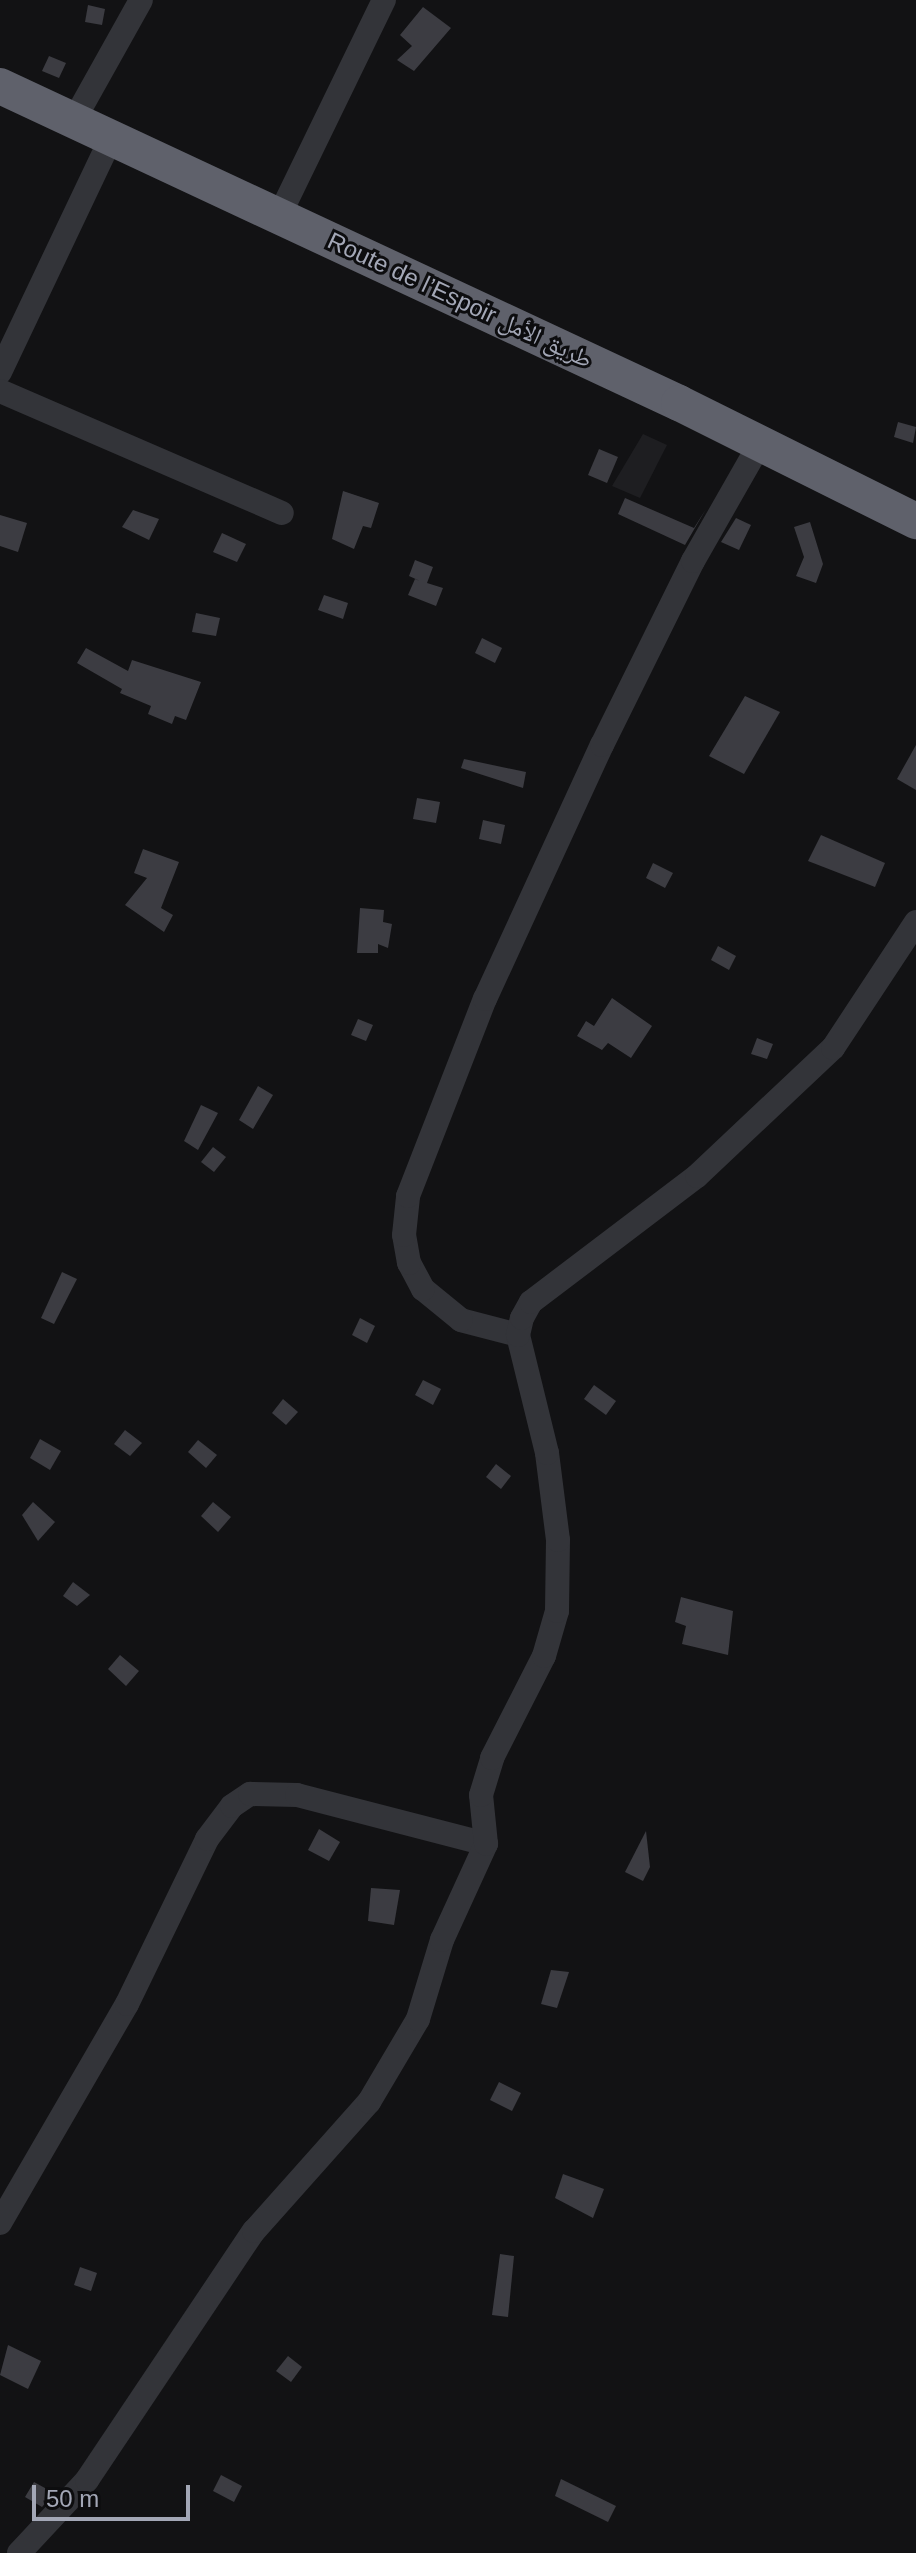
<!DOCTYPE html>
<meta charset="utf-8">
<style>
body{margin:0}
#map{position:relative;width:916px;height:2553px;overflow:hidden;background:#121214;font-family:Arial,"Noto Naskh Arabic",sans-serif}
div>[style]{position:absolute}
.built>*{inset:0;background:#1e1e21}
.building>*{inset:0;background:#3c3c42}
.minor>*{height:24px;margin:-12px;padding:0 12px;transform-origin:12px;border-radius:12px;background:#333439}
.highway>*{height:36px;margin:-18px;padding:0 18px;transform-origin:18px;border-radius:18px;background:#5f616b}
span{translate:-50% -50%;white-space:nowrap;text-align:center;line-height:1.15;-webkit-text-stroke:6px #0d0d0f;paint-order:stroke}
.street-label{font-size:24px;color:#a3a7b6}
.scale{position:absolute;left:32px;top:2485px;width:158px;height:36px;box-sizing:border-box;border:4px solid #a3a7b6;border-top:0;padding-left:10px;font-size:24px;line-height:28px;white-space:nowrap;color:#a3a7b6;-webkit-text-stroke:6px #0d0d0f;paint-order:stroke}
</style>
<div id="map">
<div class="built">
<i style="clip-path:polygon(643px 434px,667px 445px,640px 498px,612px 486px)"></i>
</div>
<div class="building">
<i style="clip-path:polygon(88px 5px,105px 9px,102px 25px,85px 22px)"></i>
<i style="clip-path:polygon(423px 7px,451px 28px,414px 71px,397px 60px,412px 46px,400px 35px)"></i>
<i style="clip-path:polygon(49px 56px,66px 63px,59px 78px,42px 71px)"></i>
<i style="clip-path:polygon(898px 422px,916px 427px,913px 443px,894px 437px)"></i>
<i style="clip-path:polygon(599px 449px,618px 457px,607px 483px,588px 475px)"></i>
<i style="clip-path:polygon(343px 491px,379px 503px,371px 528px,363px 526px,354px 549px,332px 539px)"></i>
<i style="clip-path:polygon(625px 498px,694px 528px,706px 509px,685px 545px,618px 514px)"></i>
<i style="clip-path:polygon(133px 510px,159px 519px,149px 540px,122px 527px)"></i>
<i style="clip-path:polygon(0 515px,27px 523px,18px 552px,0 546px)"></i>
<i style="clip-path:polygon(736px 518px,751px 525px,739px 550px,721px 542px)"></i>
<i style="clip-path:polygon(810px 522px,823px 564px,816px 583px,796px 576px,804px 557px,794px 527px)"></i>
<i style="clip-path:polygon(222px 533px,246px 544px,237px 562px,213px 552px)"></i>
<i style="clip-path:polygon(415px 560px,433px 567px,427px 583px,443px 588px,436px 606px,408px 595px,415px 579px,420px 581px,409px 576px)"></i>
<i style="clip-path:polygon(324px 595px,348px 603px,343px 619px,318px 610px)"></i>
<i style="clip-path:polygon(196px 613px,220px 618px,216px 636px,192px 632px)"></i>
<i style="clip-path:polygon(482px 638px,502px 648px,495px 663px,475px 653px)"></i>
<i style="clip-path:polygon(86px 648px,128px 671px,132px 660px,201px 682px,186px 720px,175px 716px,172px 724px,148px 714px,151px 706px,120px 693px,122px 689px,77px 663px)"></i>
<i style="clip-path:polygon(745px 696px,780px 712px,744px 774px,709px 756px)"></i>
<i style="clip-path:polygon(916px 745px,916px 790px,897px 779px)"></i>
<i style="clip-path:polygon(464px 759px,526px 772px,523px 788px,461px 768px)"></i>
<i style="clip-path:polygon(417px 798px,440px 802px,436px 823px,413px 819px)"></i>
<i style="clip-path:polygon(483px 820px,505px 825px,501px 844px,479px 839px)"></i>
<i style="clip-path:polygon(821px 835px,885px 863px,875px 887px,808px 861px)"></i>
<i style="clip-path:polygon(143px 849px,179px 862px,161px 908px,173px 915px,164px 932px,125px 905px,147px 878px,134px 873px)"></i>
<i style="clip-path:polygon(653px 863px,673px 873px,665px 888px,646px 878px)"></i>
<i style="clip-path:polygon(360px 908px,384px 910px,383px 922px,392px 924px,388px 948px,378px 944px,378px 953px,357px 953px)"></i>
<i style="clip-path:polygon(718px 946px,736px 956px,729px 970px,711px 960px)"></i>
<i style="clip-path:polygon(612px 998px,652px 1026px,631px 1058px,608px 1043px,602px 1050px,577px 1036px,586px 1021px,594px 1026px)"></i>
<i style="clip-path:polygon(358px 1019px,373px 1025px,366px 1041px,351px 1035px)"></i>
<i style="clip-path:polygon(757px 1038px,773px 1044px,767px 1059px,751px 1054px)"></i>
<i style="clip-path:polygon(258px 1086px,273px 1095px,253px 1129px,239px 1120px)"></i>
<i style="clip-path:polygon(201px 1105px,218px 1113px,198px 1150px,184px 1141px)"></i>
<i style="clip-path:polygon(213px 1147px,226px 1157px,214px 1172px,201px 1162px)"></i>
<i style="clip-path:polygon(62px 1272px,77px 1279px,54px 1324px,41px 1318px)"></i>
<i style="clip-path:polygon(360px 1318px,375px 1326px,367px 1343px,352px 1335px)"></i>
<i style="clip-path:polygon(423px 1380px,441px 1389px,433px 1405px,415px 1395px)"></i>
<i style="clip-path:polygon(594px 1385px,616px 1401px,606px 1415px,584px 1399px)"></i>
<i style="clip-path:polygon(283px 1399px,298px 1412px,286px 1425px,272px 1413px)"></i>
<i style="clip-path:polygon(125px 1430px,142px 1443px,130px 1456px,114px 1444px)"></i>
<i style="clip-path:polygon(40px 1439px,61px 1451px,50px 1470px,30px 1458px)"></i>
<i style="clip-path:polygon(198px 1440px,217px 1455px,206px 1468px,188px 1452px)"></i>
<i style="clip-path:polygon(496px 1464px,511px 1476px,501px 1489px,486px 1477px)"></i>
<i style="clip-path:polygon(33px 1502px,55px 1522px,38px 1541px,22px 1515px)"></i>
<i style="clip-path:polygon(213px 1502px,231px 1517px,218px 1532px,201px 1516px)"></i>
<i style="clip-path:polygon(73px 1582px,90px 1595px,77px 1606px,63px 1596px)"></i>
<i style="clip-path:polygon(681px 1597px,733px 1611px,728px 1655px,682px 1644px,686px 1626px,675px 1622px)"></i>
<i style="clip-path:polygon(120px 1655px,139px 1671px,126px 1686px,108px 1669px)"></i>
<i style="clip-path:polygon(319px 1829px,340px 1842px,329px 1861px,308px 1850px)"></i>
<i style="clip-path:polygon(646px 1831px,650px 1867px,643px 1881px,625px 1872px)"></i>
<i style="clip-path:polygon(371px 1888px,400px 1890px,394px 1925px,368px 1921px)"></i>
<i style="clip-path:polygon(551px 1970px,569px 1972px,557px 2008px,541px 2004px)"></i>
<i style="clip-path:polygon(499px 2082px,521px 2093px,512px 2111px,490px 2100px)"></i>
<i style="clip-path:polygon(563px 2174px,604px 2189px,593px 2218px,555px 2198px)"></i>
<i style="clip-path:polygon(500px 2254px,514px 2256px,508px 2317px,492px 2315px)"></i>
<i style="clip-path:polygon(80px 2267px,97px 2273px,91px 2291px,74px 2285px)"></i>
<i style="clip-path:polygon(8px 2345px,41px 2361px,28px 2389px,0 2375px)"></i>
<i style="clip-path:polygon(288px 2356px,302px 2367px,291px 2382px,276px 2371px)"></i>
<i style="clip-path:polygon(221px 2475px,242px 2486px,234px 2502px,213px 2491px)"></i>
<i style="clip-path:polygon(561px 2479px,616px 2506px,608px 2522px,555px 2496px)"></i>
<i style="clip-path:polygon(34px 2482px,54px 2493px,42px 2507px,25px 2497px)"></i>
</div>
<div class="minor">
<i style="left:74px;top:120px;width:137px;rotate:-60.8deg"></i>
<i style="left:280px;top:214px;width:238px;rotate:-64.1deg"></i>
<i style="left:0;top:372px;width:259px;rotate:-64.6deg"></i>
<i style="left:0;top:391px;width:307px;rotate:23.4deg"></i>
<i style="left:518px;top:1335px;width:59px;rotate:-165.3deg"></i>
<i style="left:461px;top:1320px;width:49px;rotate:-140.8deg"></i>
<i style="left:423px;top:1289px;width:30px;rotate:-118deg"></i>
<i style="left:409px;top:1263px;width:28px;rotate:-100deg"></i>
<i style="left:404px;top:1235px;width:39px;rotate:-84deg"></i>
<i style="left:408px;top:1196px;width:212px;rotate:-68.7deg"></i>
<i style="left:485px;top:999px;width:280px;rotate:-65.3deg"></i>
<i style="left:602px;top:745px;width:205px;rotate:-63.7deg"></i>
<i style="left:693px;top:561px;width:137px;rotate:-60.3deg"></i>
<i style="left:0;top:2223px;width:253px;rotate:-59.9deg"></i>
<i style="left:127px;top:2004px;width:183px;rotate:-64.1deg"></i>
<i style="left:207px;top:1839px;width:41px;rotate:-52.9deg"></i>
<i style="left:232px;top:1806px;width:22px;rotate:-34deg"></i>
<i style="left:250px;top:1794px;width:47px;rotate:1.2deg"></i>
<i style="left:297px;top:1795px;width:195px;rotate:14.5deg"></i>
<i style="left:19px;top:2553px;width:100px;rotate:-47deg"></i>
<i style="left:87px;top:2480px;width:300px;rotate:-56.2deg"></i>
<i style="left:254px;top:2231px;width:173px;rotate:-48.3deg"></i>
<i style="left:369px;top:2102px;width:96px;rotate:-59.4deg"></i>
<i style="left:418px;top:2019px;width:83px;rotate:-73.1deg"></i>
<i style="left:442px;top:1940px;width:106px;rotate:-65.4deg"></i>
<i style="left:486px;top:1844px;width:49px;rotate:-95.8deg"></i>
<i style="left:481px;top:1795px;width:39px;rotate:-73deg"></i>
<i style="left:492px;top:1758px;width:114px;rotate:-63deg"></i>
<i style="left:544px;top:1656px;width:47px;rotate:-73.9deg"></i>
<i style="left:557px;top:1611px;width:71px;rotate:-89.2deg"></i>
<i style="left:558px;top:1540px;width:88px;rotate:-97.2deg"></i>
<i style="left:547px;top:1453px;width:122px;rotate:-103.8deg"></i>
<i style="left:518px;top:1335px;width:17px;rotate:-77deg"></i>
<i style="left:522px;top:1318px;width:18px;rotate:-61deg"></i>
<i style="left:531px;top:1302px;width:208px;rotate:-37.2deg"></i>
<i style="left:697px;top:1176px;width:187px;rotate:-43.3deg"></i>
<i style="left:833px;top:1048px;width:151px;rotate:-56.6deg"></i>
</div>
<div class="highway">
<i style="left:0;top:86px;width:749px;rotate:25.03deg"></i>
<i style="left:679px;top:403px;width:265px;rotate:26.5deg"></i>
</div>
<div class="street-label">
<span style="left:460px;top:300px;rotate:25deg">Route de l’Espoir طريق الأمل</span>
</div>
<div class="scale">50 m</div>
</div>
